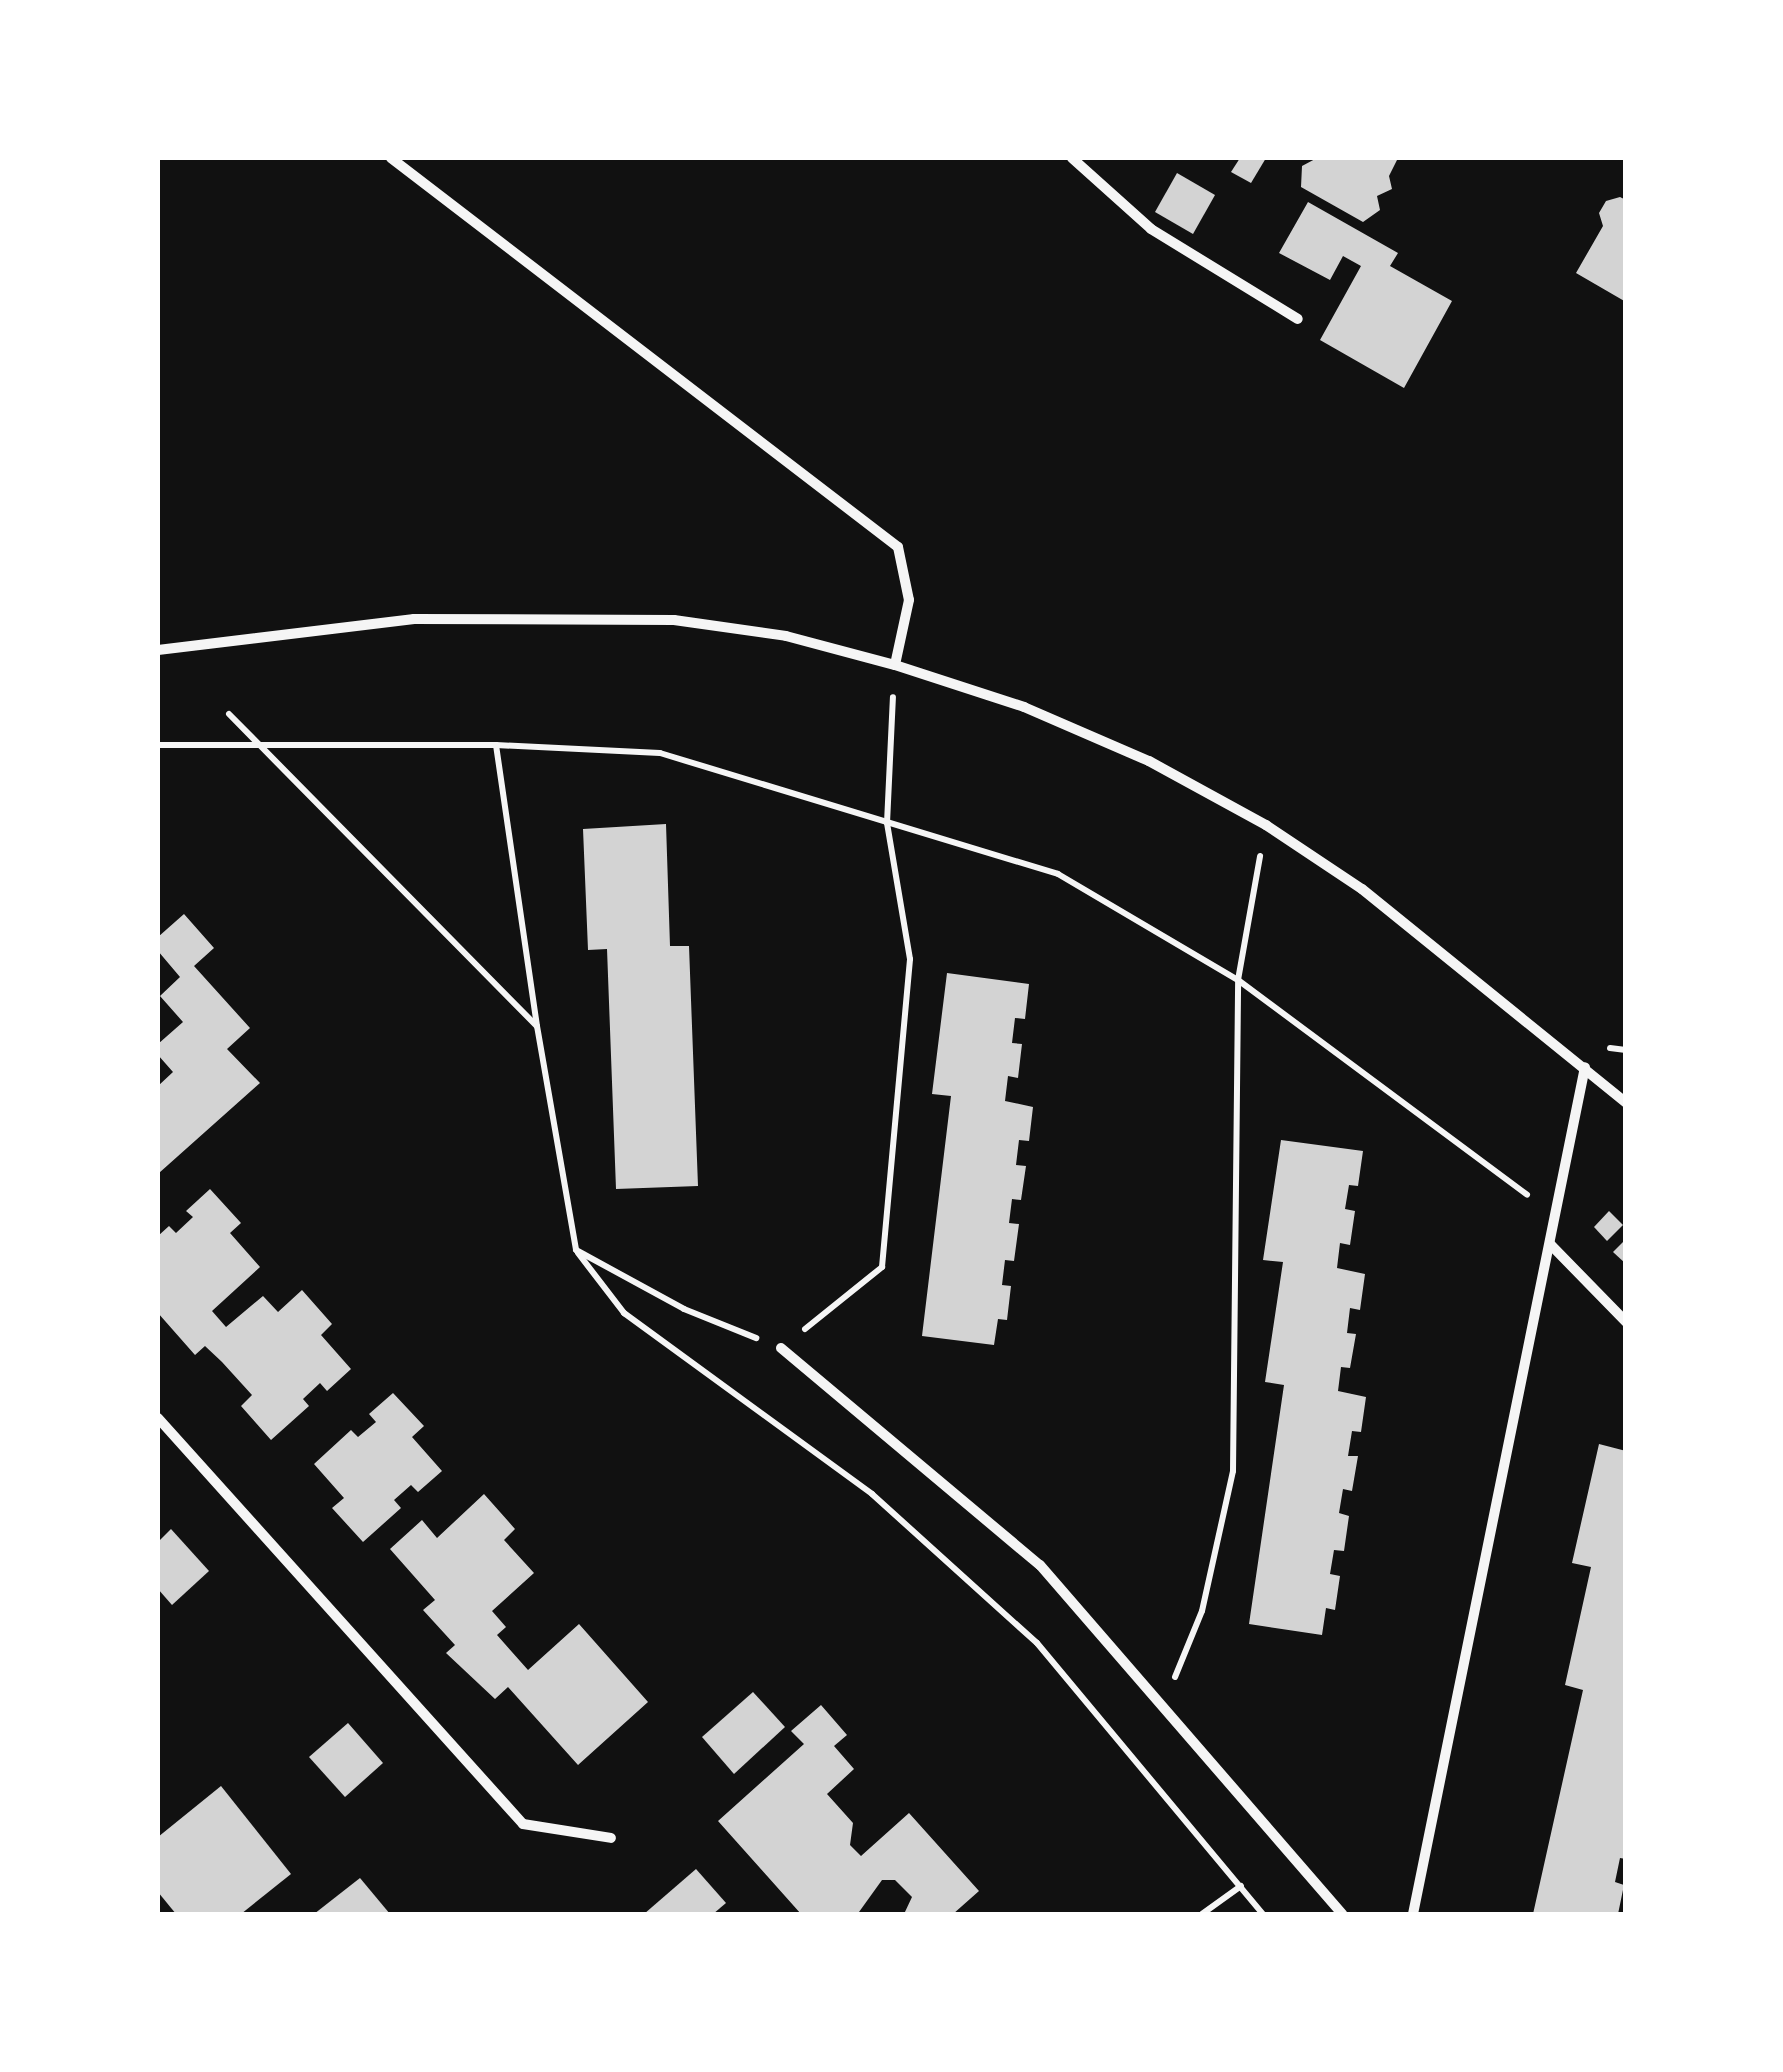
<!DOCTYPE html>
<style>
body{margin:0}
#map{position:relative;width:1783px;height:2072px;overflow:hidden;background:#111;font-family:Signika,sans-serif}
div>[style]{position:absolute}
.building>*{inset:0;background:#d3d3d3}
.path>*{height:6px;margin:-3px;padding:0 3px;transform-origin:3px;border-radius:3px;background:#f5f5f5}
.minor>*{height:10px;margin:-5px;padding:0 5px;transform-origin:5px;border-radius:5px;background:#f5f5f5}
span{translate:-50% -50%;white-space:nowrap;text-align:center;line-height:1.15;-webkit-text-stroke:8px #fff;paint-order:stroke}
.frame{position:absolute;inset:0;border:160px solid #fff;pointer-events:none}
</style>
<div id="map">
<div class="building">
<i style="clip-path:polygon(1240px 158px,1266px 158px,1251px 183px,1231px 172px)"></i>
<i style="clip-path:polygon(1317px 158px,1398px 158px,1389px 176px,1392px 189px,1377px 196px,1380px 210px,1363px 222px,1301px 187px,1302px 166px)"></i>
<i style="clip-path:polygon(1177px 173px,1215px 195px,1193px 234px,1155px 212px)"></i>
<i style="clip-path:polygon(1620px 197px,1626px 200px,1626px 302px,1576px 273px,1603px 226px,1599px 213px,1606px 201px)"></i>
<i style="clip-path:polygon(1308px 202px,1398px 253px,1390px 266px,1452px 301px,1404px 388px,1320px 340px,1361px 266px,1343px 256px,1330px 280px,1279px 253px)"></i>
<i style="clip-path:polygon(666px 824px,670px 946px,689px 946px,698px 1186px,616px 1189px,607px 949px,588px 950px,583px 829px)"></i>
<i style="clip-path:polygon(184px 914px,214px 948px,194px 966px,250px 1028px,227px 1049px,260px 1083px,159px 1173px,158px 1086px,173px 1072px,158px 1055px,158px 1044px,183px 1022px,160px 996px,180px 977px,158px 951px,158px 937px)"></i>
<i style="clip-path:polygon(947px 973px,1029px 984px,1025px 1019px,1015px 1018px,1012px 1043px,1022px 1044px,1018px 1078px,1008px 1076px,1005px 1101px,1033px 1107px,1029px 1141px,1019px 1140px,1016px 1165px,1026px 1166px,1021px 1200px,1012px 1199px,1009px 1223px,1019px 1224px,1014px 1261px,1005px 1260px,1002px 1285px,1011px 1286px,1007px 1320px,998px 1319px,994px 1345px,922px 1336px,951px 1096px,932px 1094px)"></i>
<i style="clip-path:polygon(1281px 1140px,1363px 1151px,1358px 1186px,1349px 1185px,1345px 1209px,1355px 1211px,1350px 1245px,1340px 1243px,1337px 1268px,1365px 1274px,1360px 1310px,1350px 1308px,1347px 1333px,1356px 1334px,1350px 1368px,1341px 1367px,1338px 1391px,1366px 1397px,1361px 1432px,1352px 1431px,1348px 1456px,1358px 1456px,1352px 1491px,1343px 1489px,1339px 1513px,1349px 1516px,1344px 1551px,1334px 1550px,1330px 1574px,1340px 1576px,1335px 1610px,1326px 1608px,1322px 1635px,1249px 1624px,1284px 1385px,1265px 1382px,1283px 1262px,1263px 1260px)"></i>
<i style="clip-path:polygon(210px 1189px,241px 1223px,230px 1233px,260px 1267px,212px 1311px,226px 1327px,263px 1296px,278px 1312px,302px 1290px,332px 1324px,321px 1335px,351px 1369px,327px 1391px,320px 1383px,303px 1399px,309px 1406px,271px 1440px,241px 1406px,252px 1395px,222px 1362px,205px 1346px,195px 1355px,158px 1313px,158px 1236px,169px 1226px,176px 1233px,193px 1217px,186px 1211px)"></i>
<i style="clip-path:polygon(1609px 1211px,1623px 1225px,1607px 1241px,1594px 1227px)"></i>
<i style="clip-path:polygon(1626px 1239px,1626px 1264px,1613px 1252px)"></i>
<i style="clip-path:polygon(393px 1393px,424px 1426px,412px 1437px,442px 1471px,418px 1492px,411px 1485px,394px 1500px,401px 1508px,363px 1542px,332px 1508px,344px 1498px,314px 1464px,351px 1430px,358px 1437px,376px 1422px,369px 1414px)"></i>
<i style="clip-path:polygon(1599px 1444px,1626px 1451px,1626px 1859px,1620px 1858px,1615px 1882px,1624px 1885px,1618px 1914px,1533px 1914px,1583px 1690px,1565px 1685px,1591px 1567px,1572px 1563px)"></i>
<i style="clip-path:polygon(484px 1494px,515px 1529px,504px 1540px,534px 1573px,492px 1611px,506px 1627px,497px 1635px,528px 1670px,579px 1624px,648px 1702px,578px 1765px,508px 1687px,495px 1699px,446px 1653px,455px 1645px,423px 1610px,435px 1600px,390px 1549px,422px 1520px,437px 1538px)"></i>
<i style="clip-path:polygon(171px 1529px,209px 1571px,172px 1605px,158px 1589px,158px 1542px)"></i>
<i style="clip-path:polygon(753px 1692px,785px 1727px,734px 1774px,702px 1737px)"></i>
<i style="clip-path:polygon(821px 1705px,847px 1735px,834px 1746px,854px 1769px,827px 1794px,853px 1823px,850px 1845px,861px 1856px,909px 1813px,979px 1891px,953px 1914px,904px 1914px,912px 1897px,895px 1880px,882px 1880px,859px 1912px,801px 1914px,718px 1821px,804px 1744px,791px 1731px)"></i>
<i style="clip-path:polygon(348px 1723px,383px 1763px,345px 1797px,309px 1757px)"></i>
<i style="clip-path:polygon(221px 1786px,291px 1874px,241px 1914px,176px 1914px,158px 1892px,158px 1837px)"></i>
<i style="clip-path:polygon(696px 1869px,726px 1903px,713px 1914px,644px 1914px)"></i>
<i style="clip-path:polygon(360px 1878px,390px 1914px,314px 1914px)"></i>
</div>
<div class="path">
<i style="left:229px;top:714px;width:438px;rotate:45.4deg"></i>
<i style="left:537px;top:1026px;width:227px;rotate:80.1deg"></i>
<i style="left:576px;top:1250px;width:123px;rotate:28.6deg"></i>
<i style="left:684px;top:1309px;width:78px;rotate:21.9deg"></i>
<i style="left:158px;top:745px;width:338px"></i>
<i style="left:496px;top:745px;width:164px;rotate:2.8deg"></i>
<i style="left:660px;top:753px;width:416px;rotate:16.9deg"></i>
<i style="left:1058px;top:874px;width:209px;rotate:30.5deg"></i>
<i style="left:1238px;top:980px;width:360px;rotate:36.6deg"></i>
<i style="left:496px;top:745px;width:284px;rotate:81.7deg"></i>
<i style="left:1610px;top:1048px;width:16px;rotate:7deg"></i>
<i style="left:578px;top:1253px;width:76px;rotate:52.5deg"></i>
<i style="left:624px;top:1313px;width:307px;rotate:36.1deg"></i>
<i style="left:872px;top:1494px;width:222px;rotate:42.1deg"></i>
<i style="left:1037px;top:1643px;width:353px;rotate:50.2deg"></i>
<i style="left:805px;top:1329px;width:99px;rotate:-38.8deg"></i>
<i style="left:882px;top:1267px;width:309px;rotate:-84.8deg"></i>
<i style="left:910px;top:959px;width:138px;rotate:-99.6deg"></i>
<i style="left:887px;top:823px;width:126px;rotate:-87.3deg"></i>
<i style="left:1175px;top:1677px;width:71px;rotate:-67.8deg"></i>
<i style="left:1202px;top:1611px;width:143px;rotate:-77.5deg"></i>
<i style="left:1233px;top:1471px;width:491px;rotate:-89.4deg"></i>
<i style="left:1238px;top:980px;width:126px;rotate:-79.9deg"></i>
<i style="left:1202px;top:1914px;width:48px;rotate:-35.7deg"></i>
</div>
<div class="minor">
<i style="left:391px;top:158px;width:639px;rotate:37.5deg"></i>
<i style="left:898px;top:547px;width:54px;rotate:78.3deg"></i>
<i style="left:909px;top:600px;width:66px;rotate:102.2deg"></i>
<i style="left:1072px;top:158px;width:106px;rotate:41.9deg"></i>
<i style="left:1151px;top:229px;width:172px;rotate:31.5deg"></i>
<i style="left:158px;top:650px;width:258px;rotate:-6.9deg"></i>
<i style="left:414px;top:619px;width:260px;rotate:0.2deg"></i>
<i style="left:674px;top:620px;width:113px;rotate:8.1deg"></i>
<i style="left:786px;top:636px;width:113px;rotate:14.9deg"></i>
<i style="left:895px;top:665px;width:136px;rotate:18deg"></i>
<i style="left:1024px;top:707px;width:136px;rotate:23.4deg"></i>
<i style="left:1149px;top:761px;width:133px;rotate:28.7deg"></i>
<i style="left:1266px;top:825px;width:115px;rotate:33.7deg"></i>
<i style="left:1362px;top:889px;width:340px;rotate:39deg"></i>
<i style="left:1550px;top:1244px;width:109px;rotate:45.7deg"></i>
<i style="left:781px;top:1348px;width:338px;rotate:40deg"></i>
<i style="left:1040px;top:1565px;width:462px;rotate:49.1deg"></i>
<i style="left:158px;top:1418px;width:546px;rotate:48.04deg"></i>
<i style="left:523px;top:1824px;width:89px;rotate:9deg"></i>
<i style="left:1413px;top:1914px;width:864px;rotate:-78.52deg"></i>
</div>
<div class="frame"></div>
</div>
